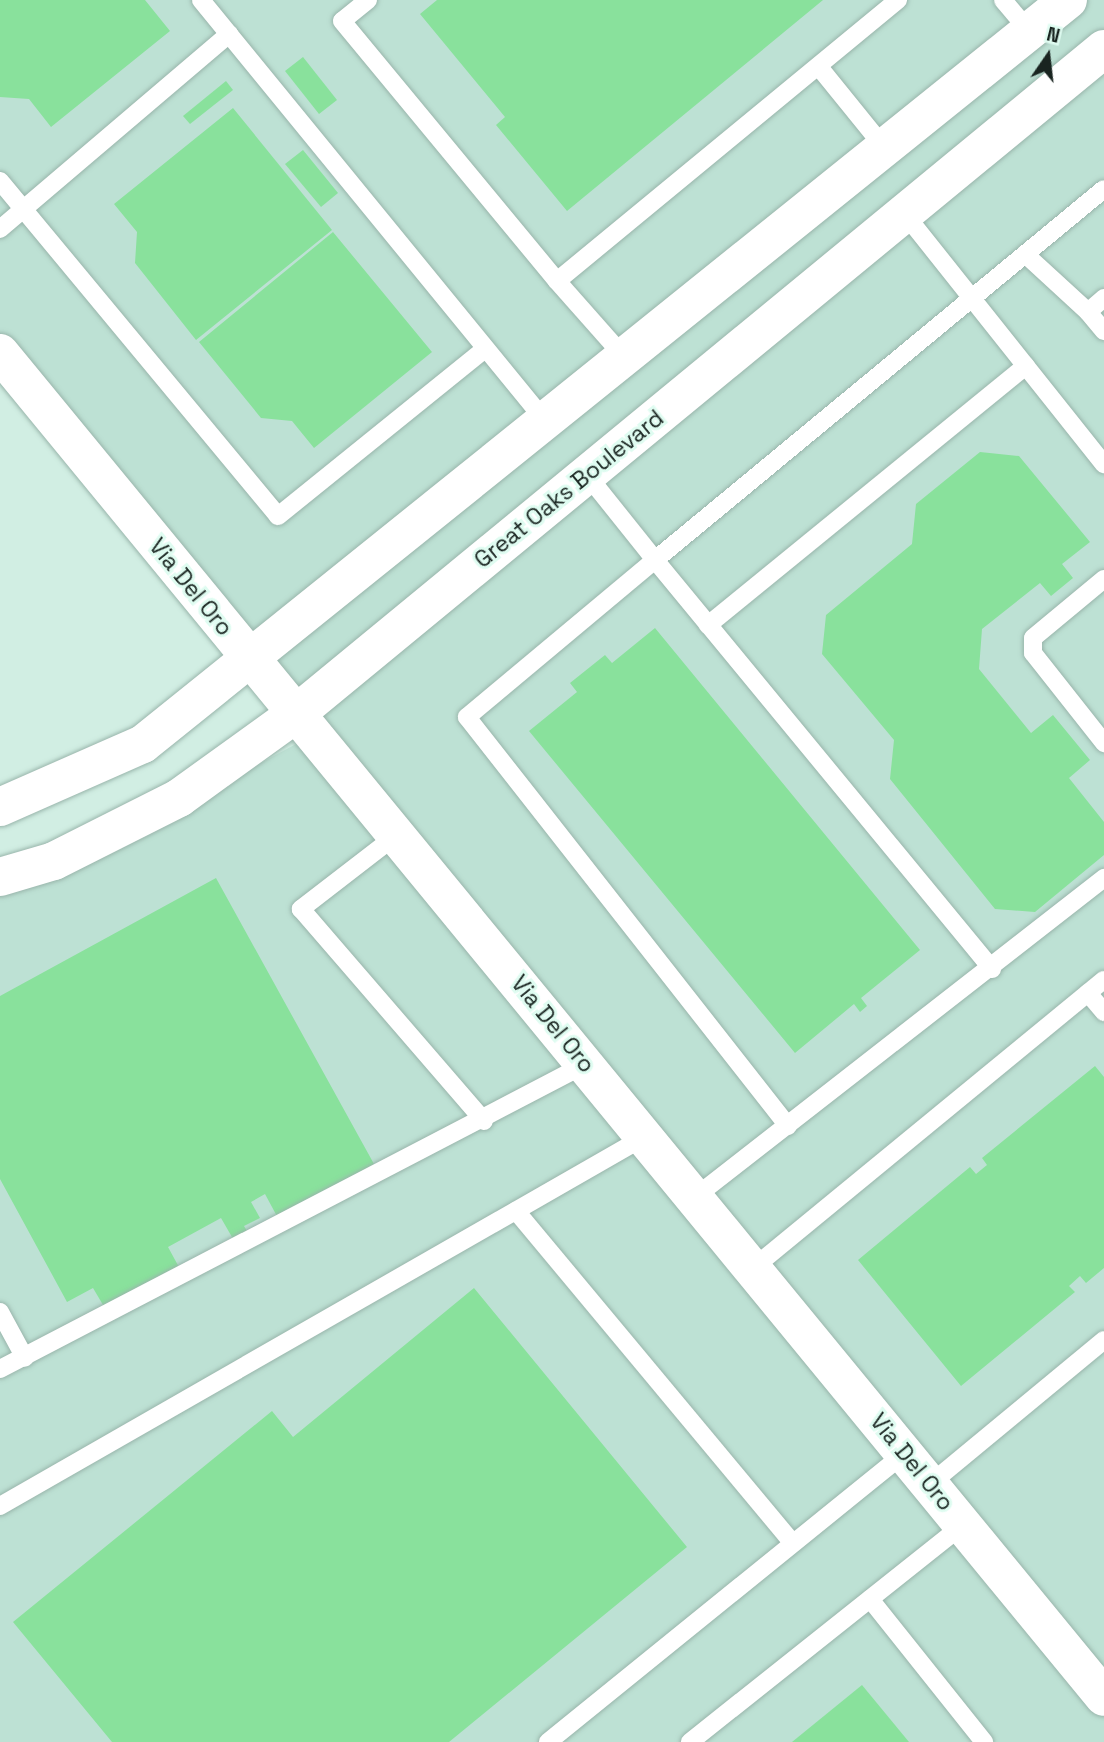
<!DOCTYPE html>
<style>
body{margin:0}
#map{position:relative;width:1104px;height:1742px;overflow:hidden;background:#d1eee3;font-family:"Space Grotesk",sans-serif}
div>[style]{position:absolute}
.built>*{inset:0;background:#bde1d4}
.building>*{inset:0;background:#89e19c}
.roads{filter:drop-shadow(0 0 2px #99b5ab) drop-shadow(0 0 2px #99b5ab)}
.service>*{height:18px;margin:-9px;padding:0 9px;transform-origin:9px;border-radius:9px;background:#fff}
.tertiary>*{height:38px;margin:-19px;padding:0 19px;transform-origin:19px;border-radius:19px;background:#fff}
.secondary>*{height:38px;margin:-19px;padding:0 19px;transform-origin:19px;border-radius:19px;background:#fff}
span{translate:-50% -50%;white-space:nowrap;text-align:center;line-height:1.15;-webkit-text-stroke:6px #dffcf1;paint-order:stroke}
.street-label{font-size:23px;color:#192420}
.north{position:absolute;left:1013px;top:21px;width:70px;height:70px;-webkit-text-stroke:5px #dffcf1;paint-order:stroke;rotate:14deg;font-size:19px;font-weight:700;line-height:28px;text-align:center;color:#192420}
.north::after{content:'';display:block;margin:auto;width:24px;height:32px;background:#192420;clip-path:polygon(50% 0,100% 100%,50% 72%,0 100%)}
</style>
<div id="map">
<div class="built">
<i style="clip-path:polygon(0 0,1104px 0,1104px 1742px,0 1742px,0 894px,28px 888px,298px 743px,0 339px)"></i>
</div>
<div class="building">
<i style="clip-path:polygon(0 0,145px 0,170px 31px,51px 127px,29px 99px,0 97px)"></i>
<i style="clip-path:polygon(437px 0,823px 0,567px 211px,496px 125px,505px 117px,420px 14px)"></i>
<i style="clip-path:polygon(303px 57px,337px 100px,319px 114px,285px 71px)"></i>
<i style="clip-path:polygon(226px 81px,233px 90px,190px 124px,183px 116px)"></i>
<i style="clip-path:polygon(233px 108px,332px 230px,196px 340px,135px 263px,137px 232px,114px 204px)"></i>
<i style="clip-path:polygon(303px 150px,338px 193px,321px 207px,285px 164px)"></i>
<i style="clip-path:polygon(333px 232px,432px 352px,314px 448px,292px 421px,261px 418px,199px 342px)"></i>
<i style="clip-path:polygon(980px 452px,1019px 456px,1090px 542px,1062px 564px,1073px 578px,1051px 596px,1040px 583px,982px 629px,979px 669px,1031px 733px,1053px 715px,1090px 760px,1069px 778px,1104px 822px,1104px 855px,1035px 912px,995px 909px,890px 779px,894px 740px,822px 654px,826px 615px,912px 544px,916px 504px)"></i>
<i style="clip-path:polygon(655px 628px,920px 950px,861px 998px,867px 1006px,860px 1012px,854px 1004px,795px 1053px,529px 731px,577px 692px,570px 683px,605px 655px,612px 663px)"></i>
<i style="clip-path:polygon(216px 878px,374px 1164px,279px 1220px,265px 1194px,251px 1202px,260px 1218px,244px 1226px,250px 1236px,236px 1244px,221px 1218px,168px 1247px,180px 1269px,106px 1310px,93px 1288px,67px 1302px,0 1179px,0 996px)"></i>
<i style="clip-path:polygon(1095px 1066px,1104px 1077px,1104px 1268px,1086px 1283px,1080px 1276px,1069px 1286px,1075px 1292px,961px 1386px,858px 1260px,970px 1167px,976px 1174px,987px 1165px,982px 1158px)"></i>
<i style="clip-path:polygon(474px 1288px,687px 1547px,449px 1742px,112px 1742px,13px 1622px,272px 1411px,293px 1437px)"></i>
<i style="clip-path:polygon(862px 1685px,909px 1742px,792px 1742px)"></i>
</div>
<div class="roads">
<div class="service">
<i style="left:201px;top:0;width:545px;rotate:50.73deg"></i>
<i style="left:368px;top:0;width:33px;rotate:141deg"></i>
<i style="left:342px;top:21px;width:337px;rotate:50.4deg"></i>
<i style="left:557px;top:281px;width:442px;rotate:-39.5deg"></i>
<i style="left:1003px;top:0;width:42px;rotate:49.8deg"></i>
<i style="left:819px;top:67px;width:108px;rotate:51deg"></i>
<i style="left:0;top:181px;width:435px;rotate:50.3deg"></i>
<i style="left:278px;top:516px;width:266px;rotate:-38.9deg"></i>
<i style="left:904px;top:213px;width:321px;rotate:51.5deg"></i>
<i style="left:0;top:229px;width:301px;rotate:-40.4deg"></i>
<i style="left:1025px;top:254px;width:86px;rotate:42.6deg"></i>
<i style="left:557px;top:281px;width:104px;rotate:48.5deg"></i>
<i style="left:1104px;top:298px;width:21px;rotate:139deg"></i>
<i style="left:1088px;top:312px;width:25px;rotate:50deg"></i>
<i style="left:587px;top:475px;width:109px;rotate:51.3deg"></i>
<i style="left:655px;top:560px;width:582px;rotate:-39.57deg"></i>
<i style="left:1104px;top:579px;width:92px;rotate:140.3deg"></i>
<i style="left:1033px;top:638px;width:15px;rotate:90deg"></i>
<i style="left:1033px;top:653px;width:115px;rotate:51.7deg"></i>
<i style="left:708px;top:625px;width:410px;rotate:-39.2deg"></i>
<i style="left:398px;top:834px;width:123px;rotate:142.3deg"></i>
<i style="left:301px;top:909px;width:280px;rotate:49.2deg"></i>
<i style="left:1088px;top:993px;width:25px;rotate:50deg"></i>
<i style="left:788px;top:1126px;width:520px;rotate:-128.13deg"></i>
<i style="left:467px;top:717px;width:245px;rotate:-39.9deg"></i>
<i style="left:655px;top:560px;width:530px;rotate:50.51deg"></i>
<i style="left:695px;top:1197px;width:519px;rotate:-37.95deg"></i>
<i style="left:516px;top:1211px;width:432px;rotate:50.2deg"></i>
<i style="left:753px;top:1268px;width:454px;rotate:-39.4deg"></i>
<i style="left:0;top:1312px;width:52px;rotate:61.5deg"></i>
<i style="left:0;top:1369px;width:661px;rotate:-27.5deg"></i>
<i style="left:930px;top:1484px;width:226px;rotate:-39.6deg"></i>
<i style="left:0;top:1506px;width:744px;rotate:-29.8deg"></i>
<i style="left:870px;top:1599px;width:183px;rotate:51.4deg"></i>
<i style="left:548px;top:1742px;width:459px;rotate:-39deg"></i>
<i style="left:690px;top:1742px;width:349px;rotate:-38.5deg"></i>
</div>
<div class="tertiary">
<i style="left:0;top:353px;width:1739px;rotate:50.6deg"></i>
</div>
<div class="secondary">
<i style="left:0;top:807px;width:156px;rotate:-23.8deg"></i>
<i style="left:143px;top:744px;width:1187px;rotate:-38.81deg"></i>
<i style="left:0;top:877px;width:56px;rotate:-16.5deg"></i>
<i style="left:54px;top:861px;width:140px;rotate:-26.7deg"></i>
<i style="left:179px;top:798px;width:145px;rotate:-35.8deg"></i>
<i style="left:297px;top:713px;width:1045px;rotate:-39.45deg"></i>
</div>
</div>
<div class="street-label">
<span style="left:569px;top:489px;rotate:-39deg">Great Oaks Boulevard</span>
<span style="left:191px;top:587px;rotate:51deg">Via Del Oro</span>
<span style="left:553px;top:1024px;rotate:51deg">Via Del Oro</span>
<span style="left:912px;top:1462px;rotate:51deg">Via Del Oro</span>
</div>
<div class="north">N</div>
</div>
